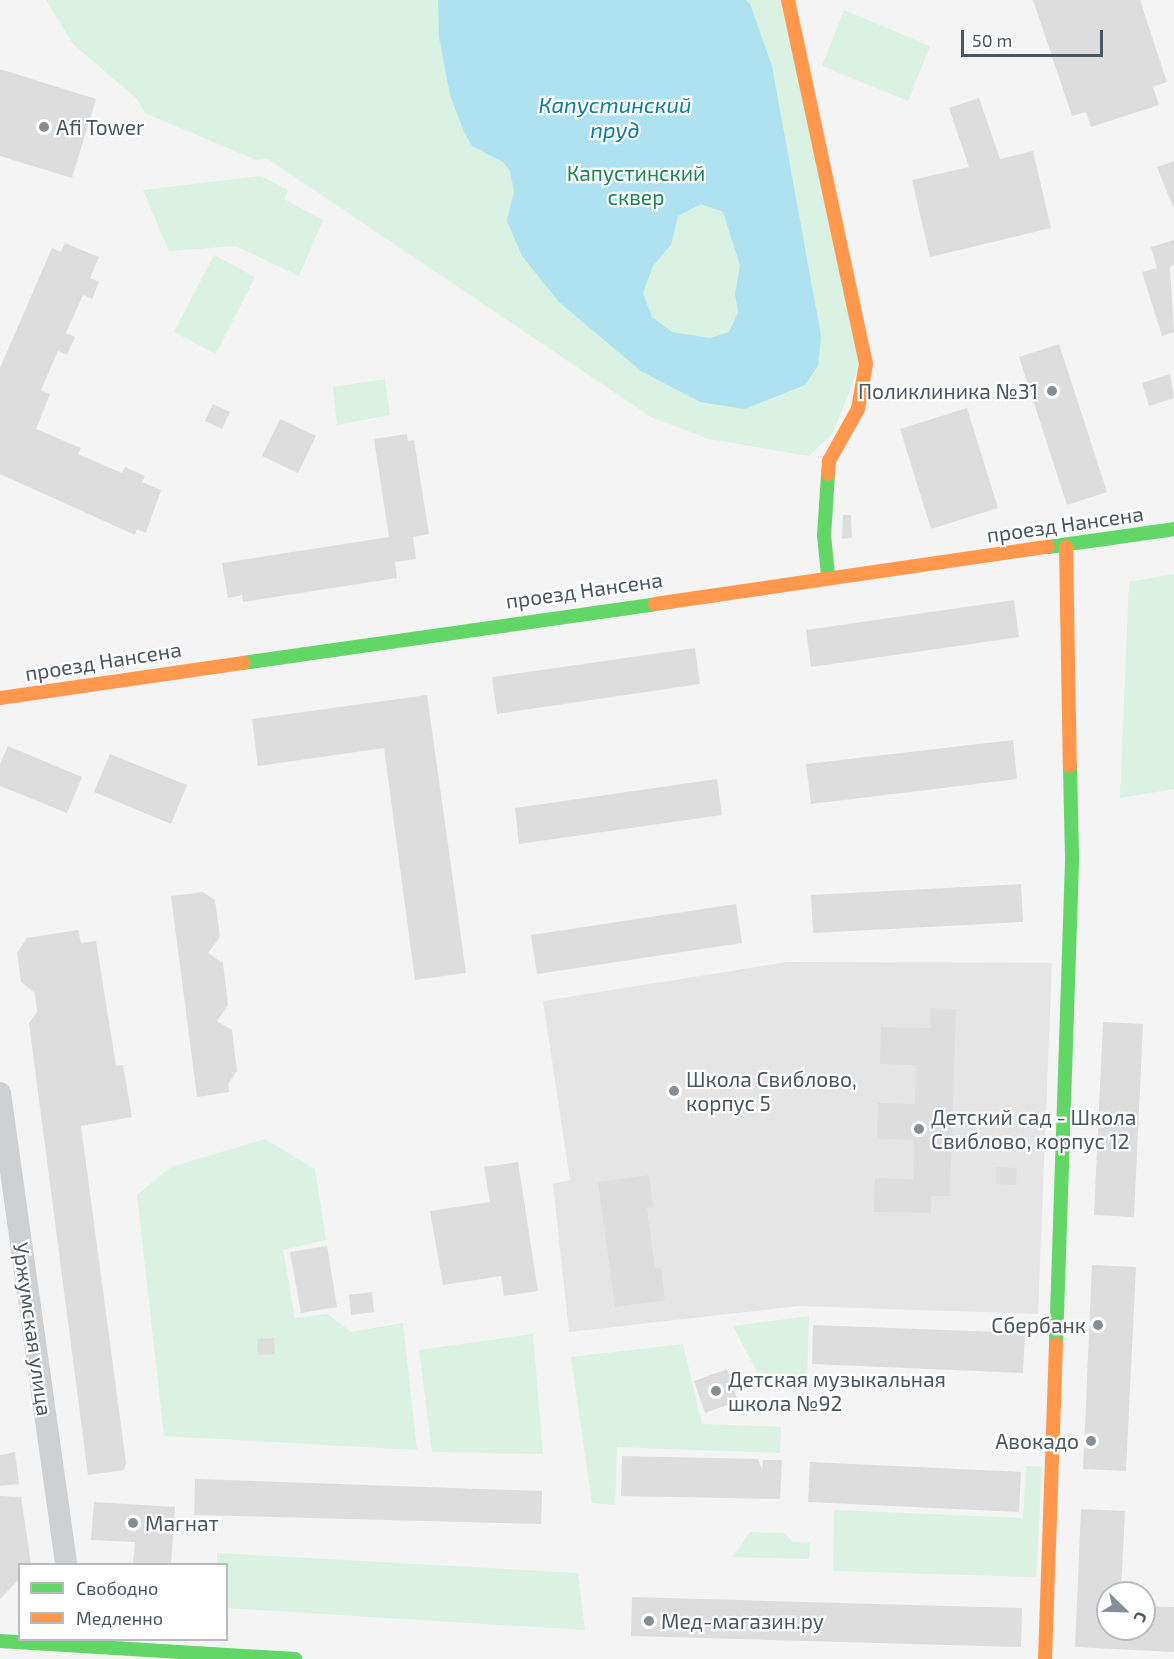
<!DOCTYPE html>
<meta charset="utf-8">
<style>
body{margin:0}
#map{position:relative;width:1174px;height:1659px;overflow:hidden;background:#f4f4f4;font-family:"Exo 2",sans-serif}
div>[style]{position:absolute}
.education>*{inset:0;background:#e6e5e6}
.green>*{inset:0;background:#d9f2e3}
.water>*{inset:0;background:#aee2f0}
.building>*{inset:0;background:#ddddde}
.street>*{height:22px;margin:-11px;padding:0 11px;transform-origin:11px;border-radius:11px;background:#ced0d2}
.fast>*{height:14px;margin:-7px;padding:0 7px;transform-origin:7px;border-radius:7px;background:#63d668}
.slow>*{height:14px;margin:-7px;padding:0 7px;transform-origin:7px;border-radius:7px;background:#ff974d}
.dots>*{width:16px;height:16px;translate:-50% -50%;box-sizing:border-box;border:3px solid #fff;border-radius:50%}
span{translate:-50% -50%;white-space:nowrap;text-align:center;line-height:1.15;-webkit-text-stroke:4.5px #fff;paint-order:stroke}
.poi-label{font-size:21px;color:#4a5661}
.left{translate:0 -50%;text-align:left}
.right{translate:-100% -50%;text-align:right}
.park-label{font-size:21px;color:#17864f}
.street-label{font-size:21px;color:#4a5661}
.water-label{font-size:22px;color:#0c7c9b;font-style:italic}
.legend{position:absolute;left:18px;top:1563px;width:210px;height:78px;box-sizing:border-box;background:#fff;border:2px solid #b7bbc0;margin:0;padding:8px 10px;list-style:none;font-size:18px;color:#4a5661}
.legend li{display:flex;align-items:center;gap:12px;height:30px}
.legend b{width:30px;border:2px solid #b7bbc0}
.north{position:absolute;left:1096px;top:1581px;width:60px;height:60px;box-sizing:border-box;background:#fff;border:2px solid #b7bbc0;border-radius:50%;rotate:113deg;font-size:16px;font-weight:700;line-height:24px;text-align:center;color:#4a5661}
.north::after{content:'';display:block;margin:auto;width:21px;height:27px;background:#868d94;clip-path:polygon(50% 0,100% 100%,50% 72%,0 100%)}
.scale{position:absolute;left:961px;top:30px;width:142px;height:27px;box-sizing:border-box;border:3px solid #4a5661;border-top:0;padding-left:8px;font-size:18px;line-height:21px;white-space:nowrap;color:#4a5661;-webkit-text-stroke:4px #fff;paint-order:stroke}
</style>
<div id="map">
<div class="education">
<i style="clip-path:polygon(787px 962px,1052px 963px,1038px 1314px,799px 1306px,569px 1332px,553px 1184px,570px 1180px,543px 1001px)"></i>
</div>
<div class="green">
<i style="clip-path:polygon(46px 0,784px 0,860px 364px,833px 433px,809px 456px,709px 439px,651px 417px,268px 159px,256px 160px,145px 113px,137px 99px,73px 44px)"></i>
<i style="clip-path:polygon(844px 10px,930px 46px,908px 101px,822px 66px)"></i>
<i style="clip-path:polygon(261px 176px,288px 190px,284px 199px,323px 220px,299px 276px,236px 246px,169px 251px,143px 190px)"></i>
<i style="clip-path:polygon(214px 255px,255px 277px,216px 354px,174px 332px)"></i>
<i style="clip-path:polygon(385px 379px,390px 415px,337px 425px,333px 387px)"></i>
<i style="clip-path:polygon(1174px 574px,1174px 789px,1120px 798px,1129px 582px)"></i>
<i style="clip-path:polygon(265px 1139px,315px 1169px,326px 1240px,283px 1250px,295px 1318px,328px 1314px,351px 1332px,403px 1323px,417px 1450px,164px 1436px,137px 1195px,171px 1167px)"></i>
<i style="clip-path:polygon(809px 1316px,807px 1382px,757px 1372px,733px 1326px)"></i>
<i style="clip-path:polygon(533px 1334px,543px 1454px,432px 1452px,419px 1350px)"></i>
<i style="clip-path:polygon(683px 1344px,702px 1424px,781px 1427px,780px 1453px,617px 1447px,615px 1505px,592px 1503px,571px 1357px)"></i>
<i style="clip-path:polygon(1026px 1466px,1042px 1467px,1036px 1577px,833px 1571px,834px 1510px,1023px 1518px)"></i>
<i style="clip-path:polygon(750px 1532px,784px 1533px,793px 1542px,810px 1543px,809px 1559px,733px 1557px)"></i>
<i style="clip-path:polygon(217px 1553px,578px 1573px,585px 1630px,227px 1608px,226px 1564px,217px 1564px)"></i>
</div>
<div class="water">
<i style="clip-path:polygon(evenodd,438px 0,746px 0,750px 4px,772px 66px,821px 336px,818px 366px,805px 385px,744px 409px,700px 402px,641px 371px,559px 302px,522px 256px,507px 221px,514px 192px,510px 171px,503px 162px,472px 146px,464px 132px,450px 95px,439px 37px,438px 0,701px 204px,723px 212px,740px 265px,735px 294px,738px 312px,729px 332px,710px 338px,672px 332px,652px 317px,643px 293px,653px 266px,671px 245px,678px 216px,701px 204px)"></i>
</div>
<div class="building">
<i style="clip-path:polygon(1033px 0,1140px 0,1167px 82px,1153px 87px,1159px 105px,1091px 127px,1086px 112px,1072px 116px)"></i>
<i style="clip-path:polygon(0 69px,96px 99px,72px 178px,0 156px)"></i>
<i style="clip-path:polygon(979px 98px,1000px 159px,1033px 151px,1051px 228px,930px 257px,912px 180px,969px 167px,949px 108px)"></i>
<i style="clip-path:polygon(1174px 161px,1174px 207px,1173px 207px,1157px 167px)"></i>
<i style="clip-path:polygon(1174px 240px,1174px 265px,1170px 267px,1174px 332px,1162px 336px,1142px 272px,1157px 268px,1151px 247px)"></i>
<i style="clip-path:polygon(65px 243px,99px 257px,90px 278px,99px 282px,92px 299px,83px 295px,66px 333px,75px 337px,67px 355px,58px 351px,41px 390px,50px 394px,36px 429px,81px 448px,78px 454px,122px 473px,125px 467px,145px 476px,142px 482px,161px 490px,146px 533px,137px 529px,135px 535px,0 474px,0 368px,52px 248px,61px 252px)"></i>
<i style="clip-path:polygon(1059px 344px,1107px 492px,1067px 505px,1019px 357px)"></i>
<i style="clip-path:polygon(1170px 374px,1174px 398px,1149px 406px,1142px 383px)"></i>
<i style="clip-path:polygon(213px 404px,230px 412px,222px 429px,205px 421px)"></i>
<i style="clip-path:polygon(967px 408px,998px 508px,931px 529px,900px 429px)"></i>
<i style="clip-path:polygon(280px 419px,316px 436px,298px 473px,262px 456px)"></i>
<i style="clip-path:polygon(407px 434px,408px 441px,414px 440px,429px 534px,413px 537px,416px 559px,395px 562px,397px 578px,243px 602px,242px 595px,228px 598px,222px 563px,389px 537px,374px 439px)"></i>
<i style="clip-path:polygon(843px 515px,851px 515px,852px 538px,842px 539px)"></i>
<i style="clip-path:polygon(1014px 600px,1019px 637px,811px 667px,806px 630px)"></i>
<i style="clip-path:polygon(695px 648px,700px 684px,497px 714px,492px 677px)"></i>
<i style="clip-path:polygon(427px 695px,466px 973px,415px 980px,384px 748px,258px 766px,252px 719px)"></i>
<i style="clip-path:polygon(1013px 740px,1017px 779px,811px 804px,806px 764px)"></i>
<i style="clip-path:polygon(8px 746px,82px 777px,67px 813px,0 786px,0 764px)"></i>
<i style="clip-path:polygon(110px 754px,187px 785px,171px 824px,94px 792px)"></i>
<i style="clip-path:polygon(717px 779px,722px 815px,519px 844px,515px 808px)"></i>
<i style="clip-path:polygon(1021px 884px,1023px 922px,813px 933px,811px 895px)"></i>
<i style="clip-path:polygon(203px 892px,215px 900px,220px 937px,208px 953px,223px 963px,228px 1005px,217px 1021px,232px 1030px,237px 1071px,228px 1084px,229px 1092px,197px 1097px,171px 896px)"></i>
<i style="clip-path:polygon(736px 904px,742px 943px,537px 974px,531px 935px)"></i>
<i style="clip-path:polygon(78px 930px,81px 943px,96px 941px,116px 1066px,123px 1065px,132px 1117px,81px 1126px,126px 1463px,124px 1470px,88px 1475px,29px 1023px,37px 1012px,35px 993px,21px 982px,17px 953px,27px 938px)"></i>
<i style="clip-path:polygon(931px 1008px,956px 1009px,950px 1196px,931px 1196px,931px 1213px,874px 1212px,875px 1178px,913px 1179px,914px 1140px,877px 1139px,878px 1103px,915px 1104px,916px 1065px,880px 1064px,881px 1027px,930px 1028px)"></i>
<i style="clip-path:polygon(1103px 1022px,1143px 1024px,1134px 1217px,1094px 1215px)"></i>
<i style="clip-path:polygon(518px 1162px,538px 1291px,504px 1296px,501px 1276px,443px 1285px,430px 1211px,490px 1202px,484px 1167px)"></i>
<i style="clip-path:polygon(996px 1167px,1017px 1168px,1016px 1185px,996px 1184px)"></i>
<i style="clip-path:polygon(649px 1175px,653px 1207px,647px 1208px,655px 1268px,661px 1268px,665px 1300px,615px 1307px,598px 1182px)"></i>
<i style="clip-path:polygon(327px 1246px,337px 1307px,301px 1313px,290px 1252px)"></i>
<i style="clip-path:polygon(1092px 1265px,1136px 1267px,1126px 1471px,1083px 1469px)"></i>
<i style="clip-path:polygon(372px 1292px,374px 1312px,351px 1315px,349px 1295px)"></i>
<i style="clip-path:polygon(813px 1325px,1025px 1333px,1023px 1373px,812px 1364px)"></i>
<i style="clip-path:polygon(274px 1338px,275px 1354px,258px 1355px,257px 1339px)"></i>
<i style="clip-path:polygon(727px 1369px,738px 1401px,705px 1413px,694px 1381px)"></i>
<i style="clip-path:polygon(15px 1452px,19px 1484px,0 1486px,0 1455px)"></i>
<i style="clip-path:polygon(622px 1456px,758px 1459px,762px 1470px,763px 1460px,782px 1460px,780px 1499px,621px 1496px)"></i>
<i style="clip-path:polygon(810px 1462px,1021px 1472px,1019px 1512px,808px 1502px)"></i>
<i style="clip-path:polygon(195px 1479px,542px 1491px,541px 1524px,194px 1515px)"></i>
<i style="clip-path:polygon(0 1496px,21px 1497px,31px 1564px,20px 1564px,20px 1578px,0 1599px)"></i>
<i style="clip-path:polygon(94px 1502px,175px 1507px,171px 1564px,133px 1564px,135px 1542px,91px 1540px)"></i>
<i style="clip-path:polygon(1081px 1509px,1125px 1511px,1121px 1593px,1108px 1593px,1108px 1629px,1144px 1629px,1144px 1606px,1174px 1607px,1174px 1652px,1075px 1647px)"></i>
<i style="clip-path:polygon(632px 1597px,1022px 1608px,1021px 1647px,631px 1636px)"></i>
</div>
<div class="street">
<i style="left:0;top:1093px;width:476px;rotate:82deg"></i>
</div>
<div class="fast">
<i style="left:1048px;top:547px;width:127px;rotate:-8.1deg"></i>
<i style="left:828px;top:575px;width:40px;rotate:-95.7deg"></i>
<i style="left:824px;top:535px;width:61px;rotate:-86.2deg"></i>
<i style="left:243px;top:663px;width:416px;rotate:-8.1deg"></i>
<i style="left:1056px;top:1344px;width:488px;rotate:-88.1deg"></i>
<i style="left:1072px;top:856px;width:90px;rotate:-91.3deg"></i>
<i style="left:0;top:1641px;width:296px;rotate:3.5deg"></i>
</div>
<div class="slow">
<i style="left:788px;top:0;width:372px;rotate:77.9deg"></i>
<i style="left:866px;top:364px;width:46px;rotate:100.1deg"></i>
<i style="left:858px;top:409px;width:60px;rotate:119.1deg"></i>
<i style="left:829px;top:461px;width:13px;rotate:94deg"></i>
<i style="left:1066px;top:547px;width:219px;rotate:89deg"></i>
<i style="left:655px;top:604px;width:397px;rotate:-8.3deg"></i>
<i style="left:0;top:698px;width:246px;rotate:-8.2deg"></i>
<i style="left:1045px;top:1659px;width:315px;rotate:-88deg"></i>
</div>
<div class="dots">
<i style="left:44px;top:127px;background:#868d94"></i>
<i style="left:1052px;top:391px;background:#868d94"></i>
<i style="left:674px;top:1091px;background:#868d94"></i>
<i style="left:919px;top:1129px;background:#868d94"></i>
<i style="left:1098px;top:1325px;background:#868d94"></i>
<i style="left:716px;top:1391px;background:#868d94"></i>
<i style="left:1091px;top:1441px;background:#868d94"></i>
<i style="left:133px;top:1523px;background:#868d94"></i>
<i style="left:649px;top:1621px;background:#868d94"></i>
</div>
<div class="poi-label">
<span class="left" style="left:56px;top:127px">Afi Tower</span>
<span class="right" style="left:1038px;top:391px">Поликлиника №31</span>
<span class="left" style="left:686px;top:1091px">Школа Свиблово,<br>корпус 5</span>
<span class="left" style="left:931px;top:1129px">Детский сад - Школа<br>Свиблово, корпус 12</span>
<span class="right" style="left:1086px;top:1325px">Сбербанк</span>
<span class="left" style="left:728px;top:1391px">Детская музыкальная<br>школа №92</span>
<span class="right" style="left:1079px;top:1441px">Авокадо</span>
<span class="left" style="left:145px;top:1523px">Магнат</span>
<span class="left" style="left:661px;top:1621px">Мед-магазин.ру</span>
</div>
<div class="park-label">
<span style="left:636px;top:185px">Капустинский<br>сквер</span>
</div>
<div class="street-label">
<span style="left:1065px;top:524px;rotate:-8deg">проезд Нансена</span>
<span style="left:584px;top:590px;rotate:-8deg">проезд Нансена</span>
<span style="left:103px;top:661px;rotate:-9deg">проезд Нансена</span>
<span style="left:33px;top:1329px;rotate:82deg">Уржумская улица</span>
</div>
<div class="water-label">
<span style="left:615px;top:117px">Капустинский<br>пруд</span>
</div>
<ul class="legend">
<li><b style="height:8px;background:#63d668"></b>Свободно</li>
<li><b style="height:8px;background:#ff974d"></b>Медленно</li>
</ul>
<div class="north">С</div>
<div class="scale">50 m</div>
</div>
